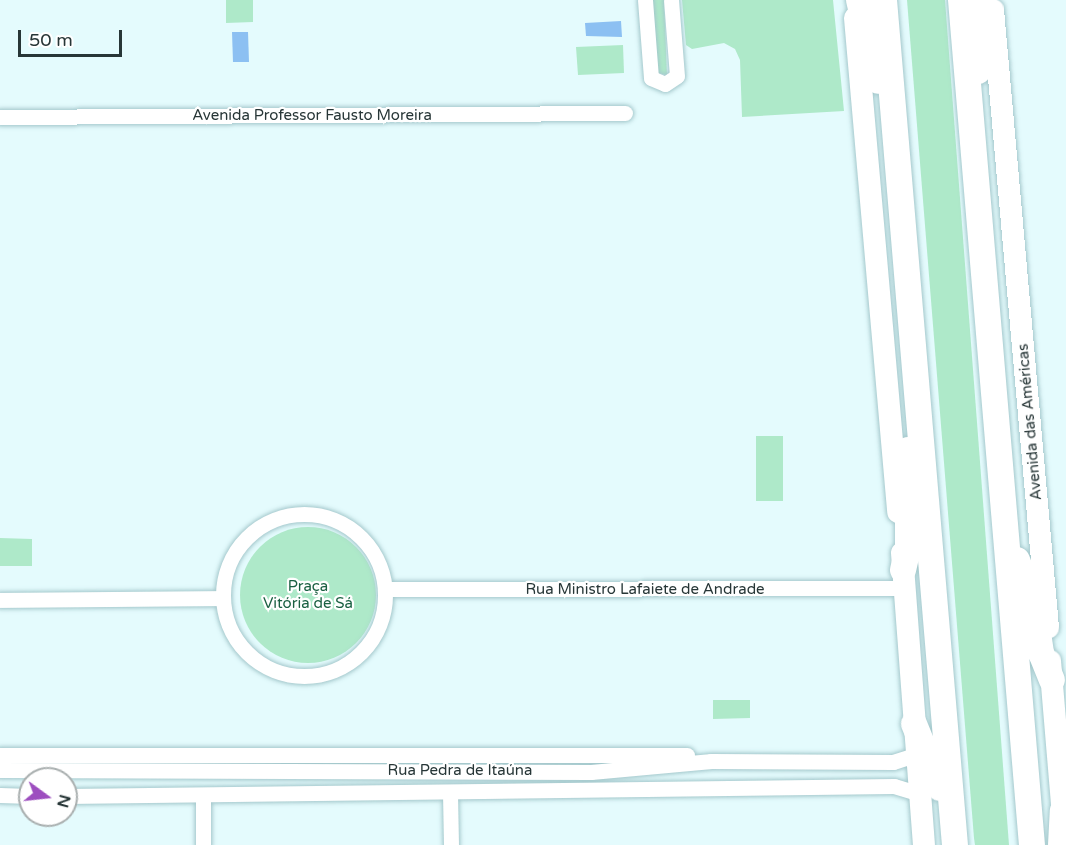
<!DOCTYPE html>
<meta charset="utf-8">
<style>
body{margin:0}
#map{position:relative;width:1066px;height:845px;overflow:hidden;background:#e4fbfd;font-family:"Varela Round",sans-serif}
div>[style]{position:absolute}
.green>*{inset:0;background:#aee9c9}
.round{border-radius:50%}
.water>*{inset:0;background:#8cc0f2}
.roads{filter:drop-shadow(0 0 2px #a4c8cc) drop-shadow(0 0 2px #a4c8cc)}
.minor>*{height:15px;margin:-7.5px;padding:0 7.5px;transform-origin:7.5px;border-radius:7.5px;background:#fff}
.minor>.ring{margin:-7.5px;padding:0;box-sizing:content-box;background:none;border:15px solid #fff;border-radius:50%}
.secondary>*{height:22px;margin:-11px;padding:0 11px;transform-origin:11px;border-radius:11px;background:#fff}
.trunk>*{height:26px;margin:-13px;padding:0 13px;transform-origin:13px;border-radius:13px;background:#fff}
span{translate:-50% -50%;white-space:nowrap;text-align:center;line-height:1.15;-webkit-text-stroke:4.5px #fff;paint-order:stroke}
.street-label{font-size:15px;color:#273637}
.park-label{font-size:15px;color:#1a6042}
.north{position:absolute;left:18px;top:767px;width:60px;height:60px;box-sizing:border-box;background:#fff;border:2px solid #a9afaf;border-radius:50%;rotate:105deg;font-size:16px;font-weight:700;line-height:24px;text-align:center;color:#273637}
.north::after{content:'';display:block;margin:auto;width:21px;height:27px;background:#9d4ebf;clip-path:polygon(50% 0,100% 100%,50% 72%,0 100%)}
.scale{position:absolute;left:18px;top:30px;width:104px;height:27px;box-sizing:border-box;border:3px solid #273637;border-top:0;padding-left:8px;font-size:18px;line-height:21px;white-space:nowrap;color:#273637;-webkit-text-stroke:4px #fff;paint-order:stroke}
</style>
<div id="map">
<div class="green">
<i style="clip-path:polygon(226px 0,253px 0,253px 22px,226px 23px)"></i>
<i style="clip-path:polygon(651px 0,664px 0,667px 75px,658px 73px)"></i>
<i style="clip-path:polygon(682px 0,833px 0,844px 111px,742px 117px,740px 60px,735px 49px,724px 43px,692px 49px,686px 45px)"></i>
<i style="clip-path:polygon(907px 0,945px 0,1009px 845px,975px 845px,974px 838px)"></i>
<i style="clip-path:polygon(623px 45px,624px 73px,578px 75px,576px 47px)"></i>
<i style="clip-path:polygon(756px 436px,783px 436px,783px 501px,756px 501px)"></i>
<i class="round" style="left:240px;top:527px;width:136px;height:136px"></i>
<i style="clip-path:polygon(0 538px,32px 539px,32px 566px,0 566px)"></i>
<i style="clip-path:polygon(713px 700px,750px 700px,750px 718px,713px 719px)"></i>
</div>
<div class="water">
<i style="clip-path:polygon(621px 21px,622px 37px,586px 36px,585px 23px)"></i>
<i style="clip-path:polygon(232px 32px,248px 32px,249px 62px,233px 62px)"></i>
</div>
<div class="roads">
<div class="minor">
<i style="left:645px;top:0;width:78px;rotate:85.6deg"></i>
<i style="left:651px;top:78px;width:15px;rotate:23deg"></i>
<i style="left:665px;top:84px;width:14px;rotate:-34deg"></i>
<i style="left:677px;top:76px;width:76px;rotate:-94.5deg"></i>
<i style="left:0;top:117px;width:625px;rotate:-0.37deg"></i>
<i class="ring" style="left:223px;top:514px;width:147px;height:147px"></i>
<i style="left:385px;top:589px;width:519px;rotate:-0.11deg"></i>
<i style="left:0;top:600px;width:223px;rotate:-0.5deg"></i>
<i style="left:0;top:755px;width:687px"></i>
<i style="left:0;top:770px;width:591px;rotate:0.19deg"></i>
<i style="left:591px;top:772px;width:121px;rotate:-5.2deg"></i>
<i style="left:711px;top:761px;width:182px;rotate:0.3deg"></i>
<i style="left:893px;top:762px;width:25px;rotate:-18deg"></i>
<i style="left:450px;top:793px;width:52px;rotate:88.9deg"></i>
<i style="left:0;top:795px;width:30px;rotate:2deg"></i>
<i style="left:66px;top:796px;width:828px;rotate:-0.69deg"></i>
<i style="left:894px;top:786px;width:27px;rotate:17deg"></i>
<i style="left:203px;top:796px;width:49px;rotate:90deg"></i>
</div>
<div class="secondary">
<i style="left:993px;top:10px;width:620px;rotate:84.91deg"></i>
<i style="left:855px;top:18px;width:496px;rotate:85deg"></i>
<i style="left:902px;top:553px;width:293px;rotate:85.7deg"></i>
<i style="left:1050px;top:661px;width:169px;rotate:85.2deg"></i>
</div>
<div class="trunk">
<i style="left:859px;top:0;width:83px;rotate:76.8deg"></i>
<i style="left:884px;top:0;width:848px;rotate:85.2deg"></i>
<i style="left:961px;top:0;width:848px;rotate:85.2deg"></i>
<i style="left:978px;top:71px;width:42px;rotate:-81.9deg"></i>
<i style="left:984px;top:29px;width:29px;rotate:-94deg"></i>
<i style="left:1017px;top:560px;width:49px;rotate:69.7deg"></i>
<i style="left:1034px;top:606px;width:48px;rotate:81.5deg"></i>
<i style="left:1041px;top:653px;width:29px;rotate:68deg"></i>
<i style="left:903px;top:570px;width:23px;rotate:-77deg"></i>
<i style="left:908px;top:548px;width:98px;rotate:-90deg"></i>
<i style="left:914px;top:724px;width:69px;rotate:67.9deg"></i>
<i style="left:1061px;top:845px;width:34px;rotate:-87deg"></i>
</div>
</div>
<div class="street-label">
<span style="left:312px;top:116px">Avenida Professor Fausto Moreira</span>
<span style="left:1030px;top:422px;rotate:-95deg">Avenida das Américas</span>
<span style="left:645px;top:590px">Rua Ministro Lafaiete de Andrade</span>
<span style="left:460px;top:771px">Rua Pedra de Itaúna</span>
</div>
<div class="park-label">
<span style="left:308px;top:595px">Praça<br>Vitória de Sá</span>
</div>
<div class="north">N</div>
<div class="scale">50 m</div>
</div>
